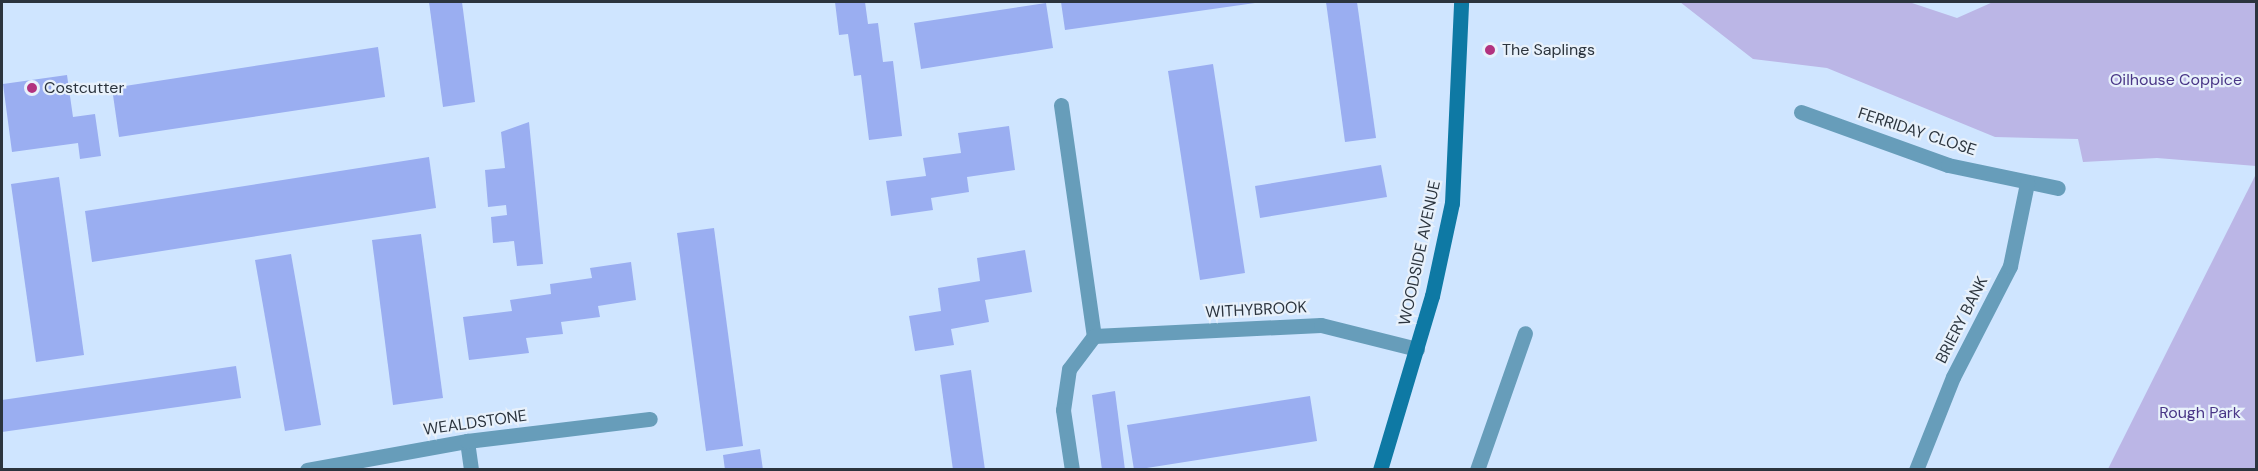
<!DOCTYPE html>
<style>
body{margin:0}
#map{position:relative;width:2258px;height:471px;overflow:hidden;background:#cfe5ff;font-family:"DM Sans",sans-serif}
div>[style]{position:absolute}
.green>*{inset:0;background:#bbb6e6}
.building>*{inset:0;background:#9aaef1}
.street>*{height:15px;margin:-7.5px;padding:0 7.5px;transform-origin:7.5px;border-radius:7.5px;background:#679dba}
.secondary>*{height:15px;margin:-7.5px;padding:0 7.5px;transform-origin:7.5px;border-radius:7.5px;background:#0e79a4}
.dots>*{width:16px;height:16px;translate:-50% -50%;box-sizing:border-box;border:3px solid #e8f1fb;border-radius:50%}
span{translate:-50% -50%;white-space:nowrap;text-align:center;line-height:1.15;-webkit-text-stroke:4.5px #e8f1fb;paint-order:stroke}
.poi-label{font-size:16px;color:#2b343e}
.left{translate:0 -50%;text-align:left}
.park-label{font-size:16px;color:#493687}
.street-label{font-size:16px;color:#2b343e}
.frame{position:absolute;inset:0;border:3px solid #2b343e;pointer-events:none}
</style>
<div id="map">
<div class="green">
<i style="clip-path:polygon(1680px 2px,1909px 2px,1957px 18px,1993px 2px,2256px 2px,2256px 166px,2157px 158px,2083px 162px,2078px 139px,1995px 137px,1827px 68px,1753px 59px)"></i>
<i style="clip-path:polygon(2256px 174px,2256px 469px,2108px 469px)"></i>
</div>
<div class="building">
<i style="clip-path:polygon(429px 2px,462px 2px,475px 102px,443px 107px)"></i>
<i style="clip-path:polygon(835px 2px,865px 2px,868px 24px,878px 23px,883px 62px,893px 61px,902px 136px,869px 140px,861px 75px,854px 76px,848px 34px,839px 35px)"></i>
<i style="clip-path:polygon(1061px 2px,1255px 2px,1255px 3px,1065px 30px)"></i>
<i style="clip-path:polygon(1326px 2px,1357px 2px,1376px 138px,1345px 142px)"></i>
<i style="clip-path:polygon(1046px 3px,1053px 48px,921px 69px,914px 23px)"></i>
<i style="clip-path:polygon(378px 47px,385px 97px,119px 137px,112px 88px)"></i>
<i style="clip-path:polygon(1213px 64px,1245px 273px,1200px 280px,1168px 71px)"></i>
<i style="clip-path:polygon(67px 75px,73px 117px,95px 114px,101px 156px,80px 159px,78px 143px,12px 152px,3px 84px)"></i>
<i style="clip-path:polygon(529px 122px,543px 264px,517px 266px,514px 241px,493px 243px,491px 217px,507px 215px,506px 205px,488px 207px,485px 170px,505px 168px,501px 132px)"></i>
<i style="clip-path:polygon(1009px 126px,1015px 170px,967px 177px,969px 192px,931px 198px,933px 210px,891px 216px,886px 181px,926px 176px,923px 158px,961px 153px,958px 133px)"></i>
<i style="clip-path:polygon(429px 157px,436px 208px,92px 262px,85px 211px)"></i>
<i style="clip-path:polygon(1381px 165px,1387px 197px,1260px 218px,1255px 186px)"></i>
<i style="clip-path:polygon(59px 177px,84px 355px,36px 362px,11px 184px)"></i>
<i style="clip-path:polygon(714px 228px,743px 446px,706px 451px,677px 233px)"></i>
<i style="clip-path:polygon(421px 234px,443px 398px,393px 405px,372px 240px)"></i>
<i style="clip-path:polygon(1025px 250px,1032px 292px,985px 300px,989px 322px,951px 329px,954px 345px,915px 351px,909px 316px,941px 311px,938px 288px,980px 281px,977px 258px)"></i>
<i style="clip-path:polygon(291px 254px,321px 425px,285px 431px,255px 260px)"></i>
<i style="clip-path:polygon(631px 262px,636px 300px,598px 306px,600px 317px,561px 322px,563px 334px,526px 338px,529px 353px,469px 360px,463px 317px,512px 311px,510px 300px,551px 294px,550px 284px,592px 278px,590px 268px)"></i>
<i style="clip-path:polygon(236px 366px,241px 398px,2px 432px,2px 400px)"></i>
<i style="clip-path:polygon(971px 370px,985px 470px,953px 470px,940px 375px)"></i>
<i style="clip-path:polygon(1115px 391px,1125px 470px,1102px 470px,1092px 395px)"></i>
<i style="clip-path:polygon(1310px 396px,1317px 441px,1134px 470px,1127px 425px)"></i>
<i style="clip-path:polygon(760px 449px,763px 470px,725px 470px,723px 455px)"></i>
</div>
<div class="street">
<i style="left:1061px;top:105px;width:233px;rotate:81.9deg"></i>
<i style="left:1094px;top:336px;width:41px;rotate:127.1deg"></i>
<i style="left:1069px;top:369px;width:41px;rotate:98.3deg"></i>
<i style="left:1063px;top:410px;width:61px;rotate:81.5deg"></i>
<i style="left:1801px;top:112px;width:156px;rotate:19.8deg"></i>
<i style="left:1948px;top:165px;width:112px;rotate:11.8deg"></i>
<i style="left:1094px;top:336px;width:227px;rotate:-2.8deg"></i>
<i style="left:1321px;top:325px;width:99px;rotate:14deg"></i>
<i style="left:467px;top:441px;width:29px;rotate:82deg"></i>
<i style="left:307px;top:470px;width:163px;rotate:-10.3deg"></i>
<i style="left:467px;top:441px;width:184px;rotate:-6.9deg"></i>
<i style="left:1477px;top:470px;width:145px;rotate:-70.7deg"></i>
<i style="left:1916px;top:470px;width:100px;rotate:-68.3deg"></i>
<i style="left:1953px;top:377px;width:125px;rotate:-62.8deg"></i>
<i style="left:2010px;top:266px;width:85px;rotate:-78.4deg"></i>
</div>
<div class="secondary">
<i style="left:1380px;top:470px;width:182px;rotate:-73.4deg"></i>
<i style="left:1432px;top:296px;width:95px;rotate:-77.9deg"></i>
<i style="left:1452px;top:203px;width:201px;rotate:-87.4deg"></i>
</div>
<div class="dots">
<i style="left:1490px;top:50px;background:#b2327f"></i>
<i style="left:32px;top:88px;background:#b2327f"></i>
</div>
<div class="poi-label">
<span class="left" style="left:1502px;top:50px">The Saplings</span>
<span class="left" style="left:44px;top:88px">Costcutter</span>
</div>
<div class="park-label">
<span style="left:2176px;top:80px">Oilhouse Coppice</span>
<span style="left:2200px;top:413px">Rough Park</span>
</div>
<div class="street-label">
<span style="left:1917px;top:132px;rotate:18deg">FERRIDAY CLOSE</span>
<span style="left:1420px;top:253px;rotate:-78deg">WOODSIDE AVENUE</span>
<span style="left:1256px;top:310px;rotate:-3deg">WITHYBROOK</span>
<span style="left:1962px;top:320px;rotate:-63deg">BRIERY BANK</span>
<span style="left:475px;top:423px;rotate:-8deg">WEALDSTONE</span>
</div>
<div class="frame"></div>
</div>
